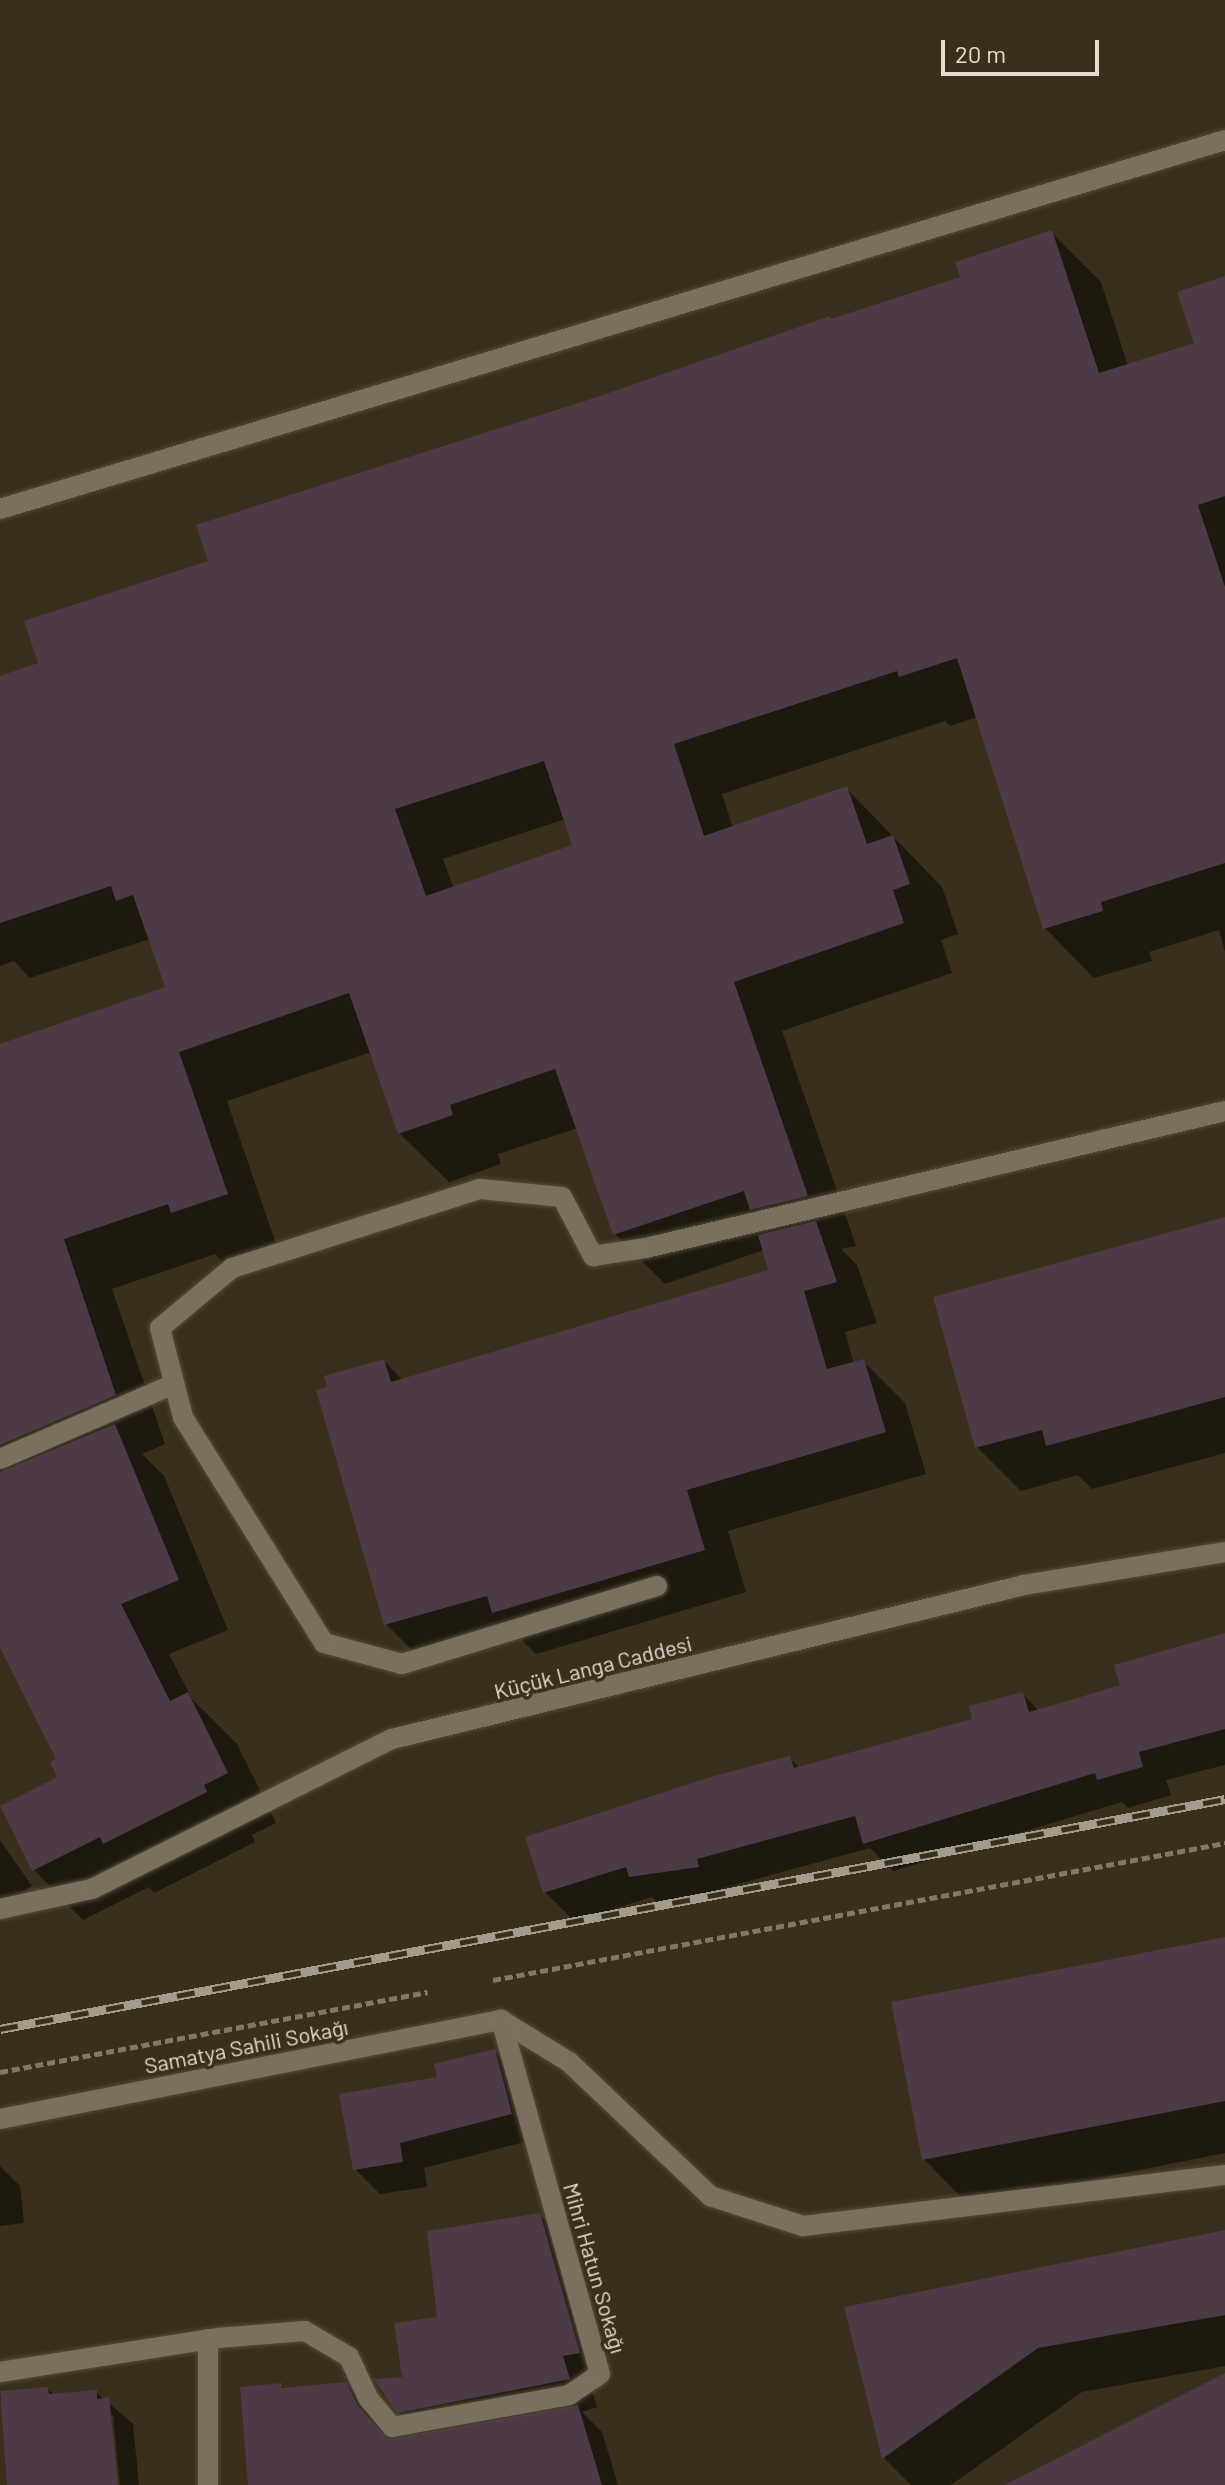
<!DOCTYPE html>
<meta charset="utf-8">
<style>
body{margin:0}
#map{position:relative;width:1225px;height:2485px;overflow:hidden;background:#392f1c;font-family:Barlow,sans-serif}
div>[style]{position:absolute}
.shadow>*{inset:0;background:#0007}
.building>*{inset:0;background:#4d3a47}
.path>*{height:5px;margin-top:-2.5px;transform-origin:0;background:repeating-linear-gradient(90deg,#807868 0 8px,transparent 0 12px)}
.roads{filter:drop-shadow(0 0 2px #544b39) drop-shadow(0 0 2px #544b39)}
.minor>*{height:20px;margin:-10px;padding:0 10px;transform-origin:10px;border-radius:10px;background:#7b705f}
.rail>*{height:9px;margin-top:-4.5px;transform-origin:0;background:repeating-linear-gradient(90deg,#392f1c 0 18px,#a39c8d 0 36px);box-sizing:border-box;border-block:2px solid #a39c8d}
span{translate:-50% -50%;white-space:nowrap;text-align:center;line-height:1.15;-webkit-text-stroke:7px #392f1c;paint-order:stroke}
.street-label{font-size:22px;color:#e3ddd1}
.scale{position:absolute;left:941px;top:40px;width:158px;height:36px;box-sizing:border-box;border:4px solid #e3ddd1;border-top:0;padding-left:10px;font-size:24px;line-height:28px;white-space:nowrap;color:#e3ddd1;-webkit-text-stroke:6px #392f1c;paint-order:stroke}
</style>
<div id="map">
<div class="shadow">
<i style="clip-path:polygon(evenodd,1051px 232px,1101px 282px,1128px 366px,1196px 344px,1225px 281px,1225px 952px,1219px 930px,1149px 952px,1152px 961px,1094px 978px,1045px 928px,978px 717px,950px 726px,945px 721px,722px 794px,733px 828px,847px 789px,942px 887px,958px 934px,941px 940px,952px 973px,782px 1031px,856px 1246px,841px 1249px,857px 1265px,877px 1323px,845px 1332px,854px 1364px,863px 1361px,905px 1403px,926px 1474px,728px 1531px,746px 1592px,536px 1654px,521px 1639px,428px 1666px,386px 1624px,384px 1361px,403px 1380px,771px 1272px,764px 1250px,665px 1284px,615px 1234px,578px 1128px,498px 1154px,501px 1164px,449px 1182px,399px 1133px,371px 1052px,227px 1101px,276px 1244px,223px 1262px,215px 1254px,112px 1289px,165px 1444px,142px 1454px,164px 1476px,228px 1630px,169px 1654px,192px 1699px,237px 1744px,276px 1823px,252px 1835px,255px 1842px,154px 1893px,149px 1887px,83px 1920px,34px 1870px,2px 1808px,60px 1778px,58px 1760px,0 1643px,0 1046px,167px 989px,150px 939px,30px 978px,14px 961px,0 966px,0 678px,40px 664px,210px 562px,601px 398px,963px 278px,1051px 232px,566px 819px,575px 846px,454px 889px,443px 859px,566px 819px)"></i>
<i style="clip-path:polygon(1225px 1219px,1225px 1453px,1092px 1489px,1078px 1475px,1021px 1491px,977px 1447px)"></i>
<i style="clip-path:polygon(1225px 1635px,1225px 1765px,1166px 1780px,1171px 1795px,1128px 1808px,1122px 1802px,893px 1871px,870px 1848px,724px 1888px,727px 1896px,660px 1905px,652px 1897px,574px 1921px,545px 1892px,790px 1758px,800px 1769px,975px 1720px,1023px 1694px,1039px 1711px,1122px 1686px)"></i>
<i style="clip-path:polygon(0 1840px,32px 1886px,0 1908px)"></i>
<i style="clip-path:polygon(1225px 1939px,1225px 2153px,968px 2204px,924px 2159px)"></i>
<i style="clip-path:polygon(494px 2051px,519px 2076px,536px 2139px,424px 2168px,427px 2187px,380px 2194px,355px 2169px,440px 2079px)"></i>
<i style="clip-path:polygon(0 2166px,20px 2186px,24px 2223px,0 2226px)"></i>
<i style="clip-path:polygon(540px 2215px,568px 2243px,607px 2381px,590px 2384px,597px 2407px,582px 2412px,602px 2432px,618px 2485px,250px 2485px,281px 2385px,285px 2389px,345px 2384px,371px 2409px,387px 2440px,423px 2436px,399px 2412px,405px 2379px,439px 2319px)"></i>
<i style="clip-path:polygon(1225px 2232px,1225px 2366px,1082px 2392px,951px 2485px,911px 2485px,884px 2458px,846px 2309px)"></i>
<i style="clip-path:polygon(48px 2389px,55px 2396px,96px 2392px,133px 2424px,139px 2485px,120px 2485px,113px 2415px,108px 2415px,116px 2485px,9px 2485px,0 2393px)"></i>
</div>
<div class="building">
<i style="clip-path:polygon(evenodd,1052px 230px,1099px 373px,1194px 343px,1177px 292px,1225px 276px,1225px 496px,1198px 505px,1225px 587px,1225px 863px,1101px 902px,1103px 911px,1043px 929px,957px 658px,899px 677px,897px 671px,674px 744px,704px 836px,847px 786px,867px 844px,893px 835px,910px 884px,893px 890px,904px 923px,734px 982px,808px 1196px,750px 1210px,744px 1191px,613px 1235px,555px 1069px,450px 1105px,453px 1115px,398px 1134px,349px 993px,179px 1052px,228px 1194px,171px 1213px,168px 1204px,64px 1239px,116px 1395px,0 1445px,0 1044px,165px 987px,133px 895px,116px 901px,111px 886px,0 923px,0 676px,38px 663px,24px 621px,208px 561px,196px 525px,600px 396px,830px 316px,831px 319px,960px 277px,955px 262px,1052px 230px,544px 761px,572px 845px,426px 896px,395px 809px,544px 761px)"></i>
<i style="clip-path:polygon(1225px 1217px,1225px 1397px,1046px 1446px,1042px 1430px,975px 1448px,933px 1297px)"></i>
<i style="clip-path:polygon(816px 1221px,837px 1282px,804px 1291px,827px 1369px,864px 1359px,886px 1432px,687px 1490px,705px 1550px,492px 1613px,487px 1596px,384px 1625px,316px 1390px,327px 1387px,324px 1376px,384px 1359px,391px 1382px,768px 1270px,758px 1235px)"></i>
<i style="clip-path:polygon(115px 1424px,179px 1580px,121px 1604px,170px 1701px,188px 1692px,228px 1773px,204px 1785px,207px 1792px,103px 1844px,100px 1837px,32px 1871px,0 1806px,57px 1777px,50px 1762px,56px 1759px,0 1648px,0 1472px)"></i>
<i style="clip-path:polygon(1225px 1633px,1225px 1729px,1139px 1752px,1143px 1767px,1097px 1780px,1095px 1773px,863px 1844px,855px 1816px,697px 1859px,699px 1867px,629px 1877px,626px 1867px,543px 1893px,525px 1837px,714px 1776px,790px 1756px,794px 1768px,972px 1719px,969px 1706px,1023px 1692px,1029px 1712px,1074px 1699px,1120px 1685px,1114px 1665px)"></i>
<i style="clip-path:polygon(1225px 1937px,1225px 2101px,922px 2160px,891px 2002px)"></i>
<i style="clip-path:polygon(495px 2049px,512px 2114px,400px 2143px,403px 2162px,353px 2170px,339px 2094px,437px 2077px,434px 2064px)"></i>
<i style="clip-path:polygon(540px 2213px,580px 2353px,563px 2356px,570px 2379px,397px 2413px,374px 2379px,402px 2377px,394px 2323px,437px 2317px,427px 2231px)"></i>
<i style="clip-path:polygon(1225px 2230px,1225px 2315px,1038px 2348px,882px 2459px,844px 2307px)"></i>
<i style="clip-path:polygon(1225px 2373px,1225px 2485px,1004px 2485px)"></i>
<i style="clip-path:polygon(346px 2382px,358px 2406px,388px 2439px,578px 2405px,602px 2485px,248px 2485px,240px 2387px,282px 2383px,282px 2388px)"></i>
<i style="clip-path:polygon(48px 2387px,49px 2394px,97px 2390px,97px 2399px,109px 2397px,118px 2485px,7px 2485px,0 2391px)"></i>
</div>
<div class="path">
<i style="left:493px;top:1980px;width:745px;rotate:-10.6deg"></i>
<i style="left:0;top:2072px;width:435px;rotate:-10.6deg"></i>
</div>
<div class="roads">
<div class="minor">
<i style="left:0;top:509px;width:1279px;rotate:-16.76deg"></i>
<i style="left:0;top:1459px;width:187px;rotate:-23.3deg"></i>
<i style="left:657px;top:1586px;width:267px;rotate:163deg"></i>
<i style="left:402px;top:1664px;width:81px;rotate:-164.9deg"></i>
<i style="left:324px;top:1643px;width:266px;rotate:-122deg"></i>
<i style="left:183px;top:1417px;width:92px;rotate:-104.5deg"></i>
<i style="left:160px;top:1328px;width:94px;rotate:-39.8deg"></i>
<i style="left:232px;top:1268px;width:260px;rotate:-17.7deg"></i>
<i style="left:480px;top:1189px;width:82px;rotate:5.6deg"></i>
<i style="left:562px;top:1197px;width:67px;rotate:62.3deg"></i>
<i style="left:593px;top:1256px;width:54px;rotate:-8.6deg"></i>
<i style="left:646px;top:1248px;width:595px;rotate:-13.31deg"></i>
<i style="left:0;top:1909px;width:94px;rotate:-12.3deg"></i>
<i style="left:92px;top:1889px;width:335px;rotate:-26.6deg"></i>
<i style="left:392px;top:1739px;width:650px;rotate:-13.69deg"></i>
<i style="left:1024px;top:1585px;width:204px;rotate:-9.3deg"></i>
<i style="left:501px;top:2020px;width:80px;rotate:31.7deg"></i>
<i style="left:569px;top:2062px;width:195px;rotate:43.5deg"></i>
<i style="left:710px;top:2196px;width:98px;rotate:17.9deg"></i>
<i style="left:803px;top:2226px;width:425px;rotate:-6.9deg"></i>
<i style="left:0;top:2119px;width:511px;rotate:-11.18deg"></i>
<i style="left:208px;top:2339px;width:146px;rotate:90deg"></i>
<i style="left:0;top:2372px;width:221px;rotate:-8.9deg"></i>
<i style="left:218px;top:2338px;width:87px;rotate:-4.6deg"></i>
<i style="left:305px;top:2331px;width:51px;rotate:30.6deg"></i>
<i style="left:349px;top:2357px;width:45px;rotate:65.1deg"></i>
<i style="left:368px;top:2398px;width:38px;rotate:50deg"></i>
<i style="left:392px;top:2427px;width:180px;rotate:-10.2deg"></i>
<i style="left:569px;top:2395px;width:37px;rotate:-34deg"></i>
<i style="left:600px;top:2374px;width:368px;rotate:-105.6deg"></i>
</div>
</div>
<div class="rail">
<i style="left:0;top:2029px;width:1246px;rotate:-10.63deg"></i>
</div>
<div class="street-label">
<span style="left:593px;top:1667px;rotate:-14deg">Küçük Langa Caddesi</span>
<span style="left:246px;top:2046px;rotate:-11deg">Samatya Sahili Sokağı</span>
<span style="left:595px;top:2268px;rotate:74deg">Mihri Hatun Sokağı</span>
</div>
<div class="scale">20 m</div>
</div>
